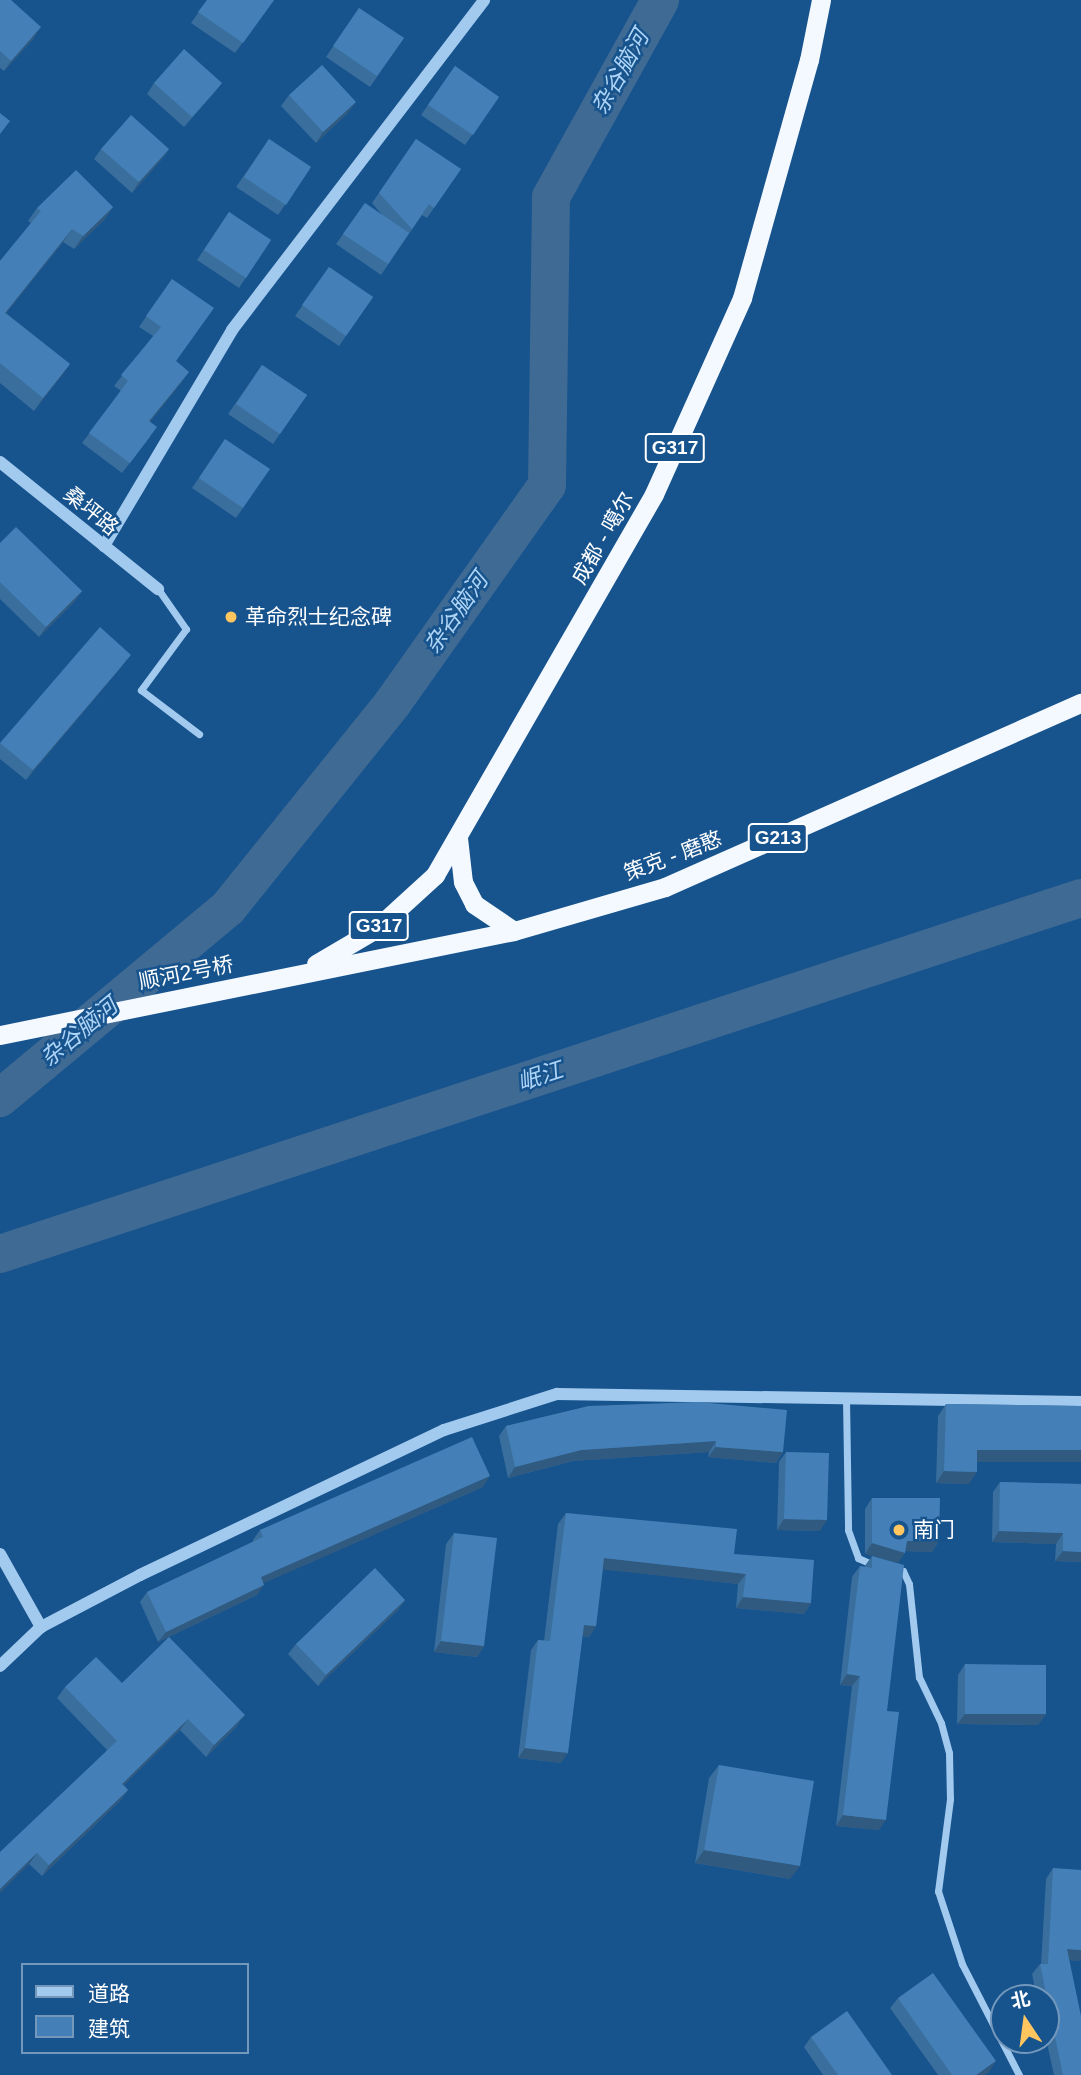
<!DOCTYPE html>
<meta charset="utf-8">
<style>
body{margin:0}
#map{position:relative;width:1081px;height:2075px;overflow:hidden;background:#17538d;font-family:Helvetica,"Noto Sans SC",sans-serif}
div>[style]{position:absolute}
.river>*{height:38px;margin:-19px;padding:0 19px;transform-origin:19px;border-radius:19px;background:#3e6a94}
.minor>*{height:7px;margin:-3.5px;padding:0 3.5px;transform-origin:3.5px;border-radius:3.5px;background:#a2caef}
.tertiary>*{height:12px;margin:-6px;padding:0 6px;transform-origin:6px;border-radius:6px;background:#a2caef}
.trunk>*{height:19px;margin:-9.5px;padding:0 9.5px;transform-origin:9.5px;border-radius:9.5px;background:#f4f9ff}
.wall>*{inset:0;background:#3a6e9d}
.shaded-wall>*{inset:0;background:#305a80}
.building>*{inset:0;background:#4480b7}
.dots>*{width:19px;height:19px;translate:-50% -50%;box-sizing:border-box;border:4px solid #17538d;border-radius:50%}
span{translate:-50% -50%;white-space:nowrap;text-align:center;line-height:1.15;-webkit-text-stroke:5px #17538d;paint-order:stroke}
.shield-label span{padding:2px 5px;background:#17538d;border:2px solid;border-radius:5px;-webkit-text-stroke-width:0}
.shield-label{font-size:19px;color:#fff;font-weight:700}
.street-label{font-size:21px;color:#fff}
.poi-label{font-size:21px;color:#fff}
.left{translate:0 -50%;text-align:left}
.water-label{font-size:23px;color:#add4f6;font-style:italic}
.legend{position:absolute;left:21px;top:1963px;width:228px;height:91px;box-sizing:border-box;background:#17538d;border:2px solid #7498bb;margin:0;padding:9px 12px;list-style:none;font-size:21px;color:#fff}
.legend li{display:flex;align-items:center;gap:14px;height:35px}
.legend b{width:35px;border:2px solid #7498bb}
.north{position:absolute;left:990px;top:1984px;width:70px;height:70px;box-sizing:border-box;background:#17538d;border:2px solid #7498bb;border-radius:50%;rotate:347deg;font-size:19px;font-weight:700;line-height:28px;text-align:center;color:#fff}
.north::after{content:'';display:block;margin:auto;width:24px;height:32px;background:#ffc660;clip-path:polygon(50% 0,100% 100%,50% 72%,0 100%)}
</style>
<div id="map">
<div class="river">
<i style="left:0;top:1098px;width:297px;rotate:-39.8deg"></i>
<i style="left:228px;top:908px;width:262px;rotate:-51.2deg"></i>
<i style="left:392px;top:704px;width:268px;rotate:-54.7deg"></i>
<i style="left:547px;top:485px;width:288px;rotate:-89.2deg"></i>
<i style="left:551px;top:197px;width:225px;rotate:-61deg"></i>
<i style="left:0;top:1254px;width:1138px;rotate:-18.23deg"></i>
</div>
<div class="minor">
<i style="left:158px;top:589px;width:49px;rotate:55deg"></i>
<i style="left:186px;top:629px;width:76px;rotate:126.4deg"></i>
<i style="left:141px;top:690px;width:73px;rotate:37.2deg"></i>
<i style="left:846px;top:1398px;width:132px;rotate:89.1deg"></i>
<i style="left:848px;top:1530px;width:30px;rotate:70deg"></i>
<i style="left:858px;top:1558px;width:17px;rotate:24deg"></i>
<i style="left:896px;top:1569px;width:7px;rotate:16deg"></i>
<i style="left:903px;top:1571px;width:14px;rotate:65deg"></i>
<i style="left:909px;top:1584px;width:94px;rotate:83.9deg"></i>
<i style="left:919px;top:1677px;width:51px;rotate:64.4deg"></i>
<i style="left:941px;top:1723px;width:31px;rotate:75deg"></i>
<i style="left:949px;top:1753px;width:46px;rotate:88.8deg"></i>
<i style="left:950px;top:1799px;width:93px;rotate:97.4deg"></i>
<i style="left:938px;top:1891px;width:77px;rotate:71.8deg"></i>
<i style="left:962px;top:1964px;width:125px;rotate:62.8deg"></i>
</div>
<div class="tertiary">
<i style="left:0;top:462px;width:203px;rotate:38.8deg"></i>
<i style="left:104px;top:546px;width:251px;rotate:-59.3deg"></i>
<i style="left:232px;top:330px;width:415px;rotate:-52.6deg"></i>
<i style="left:0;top:1554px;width:84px;rotate:60.7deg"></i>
<i style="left:0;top:1666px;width:57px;rotate:-43.6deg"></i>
<i style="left:41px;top:1627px;width:112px;rotate:-27.7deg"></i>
<i style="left:140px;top:1575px;width:337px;rotate:-25.5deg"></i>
<i style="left:444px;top:1430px;width:119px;rotate:-17.7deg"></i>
<i style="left:557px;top:1394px;width:524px;rotate:0.87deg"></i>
</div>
<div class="trunk">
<i style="left:458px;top:838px;width:44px;rotate:83.5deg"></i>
<i style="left:463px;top:882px;width:25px;rotate:63deg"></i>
<i style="left:474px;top:904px;width:48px;rotate:34deg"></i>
<i style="left:316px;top:964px;width:71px;rotate:-30.5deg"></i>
<i style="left:377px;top:928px;width:79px;rotate:-42.4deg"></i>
<i style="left:435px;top:875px;width:439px;rotate:-60.1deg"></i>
<i style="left:654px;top:494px;width:215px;rotate:-65.8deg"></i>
<i style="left:742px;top:298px;width:247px;rotate:-74.3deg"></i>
<i style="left:809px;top:60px;width:61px;rotate:-78.7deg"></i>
<i style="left:0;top:1035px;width:524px;rotate:-11.44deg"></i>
<i style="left:514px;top:931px;width:157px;rotate:-16.2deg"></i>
<i style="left:665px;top:887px;width:455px;rotate:-23.9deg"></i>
</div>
<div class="wall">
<i style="clip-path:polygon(0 0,34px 38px,4px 71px,0 68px)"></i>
<i style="clip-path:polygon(207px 0,274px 0,235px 53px,191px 23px)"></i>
<i style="clip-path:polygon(359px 8px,404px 38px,370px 87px,326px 57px)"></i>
<i style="clip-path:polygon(455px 66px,499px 97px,465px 145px,421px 115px)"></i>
<i style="clip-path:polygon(154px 83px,222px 83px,214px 93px,184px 127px,147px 94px)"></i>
<i style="clip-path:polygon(289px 95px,349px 112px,316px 143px,281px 106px)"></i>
<i style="clip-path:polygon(269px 139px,311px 167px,278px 215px,236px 187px)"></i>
<i style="clip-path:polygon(416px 139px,461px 169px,427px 218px,422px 215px,381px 275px,336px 244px,365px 203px,383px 216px,372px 203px)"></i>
<i style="clip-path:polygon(101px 149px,169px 149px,162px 159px,132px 193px,94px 159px)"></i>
<i style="clip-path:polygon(113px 207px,104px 220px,74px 249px,63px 242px,6px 313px,70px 364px,34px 411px,0 383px,0 261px,31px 223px,28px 221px,37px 208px)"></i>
<i style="clip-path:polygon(229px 212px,271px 240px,239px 288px,197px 260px)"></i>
<i style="clip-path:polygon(329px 267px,373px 297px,339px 346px,295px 316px)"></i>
<i style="clip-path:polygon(172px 279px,176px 361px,189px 372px,150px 422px,150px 437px,122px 473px,82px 443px,121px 391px,114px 386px,153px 336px,139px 327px)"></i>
<i style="clip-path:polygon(262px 365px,307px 395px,273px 444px,228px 414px)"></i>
<i style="clip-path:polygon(225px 439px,243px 508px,236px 518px,192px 488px)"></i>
<i style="clip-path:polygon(0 543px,82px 591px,75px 601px,39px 637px,0 599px)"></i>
<i style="clip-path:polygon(123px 665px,26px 780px,0 759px,0 743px)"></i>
<i style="clip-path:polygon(946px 1404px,1081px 1406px,1081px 1462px,977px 1462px,969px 1484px,936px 1483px,938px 1416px)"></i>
<i style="clip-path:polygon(589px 1406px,783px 1452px,776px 1463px,708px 1457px,709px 1452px,573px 1461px,508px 1478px,499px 1436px,506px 1426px)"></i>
<i style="clip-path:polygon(786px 1452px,820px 1531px,777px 1530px,779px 1462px)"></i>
<i style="clip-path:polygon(1000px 1482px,1081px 1484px,1081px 1562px,1055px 1561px,1056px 1544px,992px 1542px,993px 1492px)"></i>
<i style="clip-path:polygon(483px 1487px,263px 1583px,257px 1595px,158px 1642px,140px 1602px,147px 1592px,253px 1542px,253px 1540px,260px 1530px)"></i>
<i style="clip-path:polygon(872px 1498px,939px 1541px,932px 1552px,906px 1551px,865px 1554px,865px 1509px)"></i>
<i style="clip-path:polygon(566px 1513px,734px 1554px,811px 1603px,804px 1614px,736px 1608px,738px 1584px,603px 1569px,596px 1626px,589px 1637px,582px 1636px,561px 1763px,518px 1758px,531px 1650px,538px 1640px,544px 1641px,558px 1524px)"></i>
<i style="clip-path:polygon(454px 1533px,484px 1646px,477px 1657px,434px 1652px,446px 1544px)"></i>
<i style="clip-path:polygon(872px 1556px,887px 1711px,879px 1830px,836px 1826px,852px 1686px,840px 1685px,852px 1577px,860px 1566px,864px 1567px)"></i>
<i style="clip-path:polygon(405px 1600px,398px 1610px,318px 1686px,288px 1654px,296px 1644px)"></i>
<i style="clip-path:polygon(965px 1664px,1046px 1714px,1038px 1725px,957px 1724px,958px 1675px)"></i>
<i style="clip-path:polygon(65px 1687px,237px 1726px,206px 1757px,180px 1730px,124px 1785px,128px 1790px,120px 1801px,42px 1876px,29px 1864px,107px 1750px,57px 1698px)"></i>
<i style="clip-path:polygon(719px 1765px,790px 1879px,695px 1863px,709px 1778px)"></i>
<i style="clip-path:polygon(1053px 1868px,1081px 1961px,1069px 1960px,1081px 2075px,1054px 2075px,1046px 2039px,1046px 1998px,1037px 1998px,1032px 1974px,1040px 1964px,1041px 1964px,1046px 1879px)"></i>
<i style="clip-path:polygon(898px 1998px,989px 2072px,984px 2075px,938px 2075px,890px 2008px)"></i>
<i style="clip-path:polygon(811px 2037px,892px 2075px,823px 2075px,804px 2047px)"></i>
</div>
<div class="shaded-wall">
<i style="clip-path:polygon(41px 27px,34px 38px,4px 71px,11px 61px)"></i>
<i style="clip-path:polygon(356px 102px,349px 112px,316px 143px,323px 132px)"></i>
<i style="clip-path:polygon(169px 149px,162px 159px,132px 193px,139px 182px)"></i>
<i style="clip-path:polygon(113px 207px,104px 220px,74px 249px,83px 236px)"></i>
<i style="clip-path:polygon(72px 229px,63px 242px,0 321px,5px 313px)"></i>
<i style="clip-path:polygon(70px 364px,61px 377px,34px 411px,43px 398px)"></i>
<i style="clip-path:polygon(189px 372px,182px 382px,142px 432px,149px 421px)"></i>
<i style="clip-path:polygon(82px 591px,75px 601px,39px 637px,46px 627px)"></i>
<i style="clip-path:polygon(131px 655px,123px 665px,26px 780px,33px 770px)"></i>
<i style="clip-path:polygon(716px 1441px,709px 1452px,573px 1461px,508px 1478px,515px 1467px,581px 1450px)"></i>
<i style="clip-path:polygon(716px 1447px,783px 1452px,776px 1463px,708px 1457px)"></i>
<i style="clip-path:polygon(977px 1450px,1081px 1450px,1081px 1462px,969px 1462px)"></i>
<i style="clip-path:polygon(944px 1471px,977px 1472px,969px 1484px,936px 1483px)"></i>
<i style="clip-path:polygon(490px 1476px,483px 1487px,253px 1588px,261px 1577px)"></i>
<i style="clip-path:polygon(784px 1519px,827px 1520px,820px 1531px,777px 1530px)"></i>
<i style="clip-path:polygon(999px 1531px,1063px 1533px,1056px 1544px,992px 1542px)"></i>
<i style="clip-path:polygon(907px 1541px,939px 1541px,932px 1552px,900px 1551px,905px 1553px,898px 1563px,865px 1554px,872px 1543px)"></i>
<i style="clip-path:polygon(1063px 1551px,1081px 1552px,1081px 1562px,1055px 1561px)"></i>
<i style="clip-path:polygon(604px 1558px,746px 1574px,738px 1584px,597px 1569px)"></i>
<i style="clip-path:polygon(264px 1585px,257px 1595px,158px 1642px,166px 1632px)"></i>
<i style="clip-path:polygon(743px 1597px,811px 1603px,804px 1614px,736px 1608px)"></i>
<i style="clip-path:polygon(405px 1600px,398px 1610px,318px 1686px,326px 1675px)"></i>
<i style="clip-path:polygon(584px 1625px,596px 1626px,589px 1637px,576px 1635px)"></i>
<i style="clip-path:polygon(441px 1641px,484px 1646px,477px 1657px,434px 1652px)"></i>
<i style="clip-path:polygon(847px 1674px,860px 1676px,852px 1686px,840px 1685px)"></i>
<i style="clip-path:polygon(965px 1714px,1046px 1714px,1038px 1725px,957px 1724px)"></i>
<i style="clip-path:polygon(245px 1715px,237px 1726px,206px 1757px,214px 1745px)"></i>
<i style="clip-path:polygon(188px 1719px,180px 1730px,114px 1795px,122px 1784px)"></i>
<i style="clip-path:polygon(525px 1748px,568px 1753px,561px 1763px,518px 1758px)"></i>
<i style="clip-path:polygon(128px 1790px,120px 1801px,42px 1876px,49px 1865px)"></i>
<i style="clip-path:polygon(843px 1815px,886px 1820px,879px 1830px,836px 1826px)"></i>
<i style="clip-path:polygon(704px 1850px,800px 1866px,790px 1879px,695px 1863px)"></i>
<i style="clip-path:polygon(37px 1853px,29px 1864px,0 1893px,0 1889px)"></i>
<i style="clip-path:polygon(1067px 1949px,1081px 1950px,1081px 1961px,1059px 1960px)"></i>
<i style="clip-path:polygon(996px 2061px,989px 2072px,984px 2075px,976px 2075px)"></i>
</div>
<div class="building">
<i style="clip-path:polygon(0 0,11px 0,41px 27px,11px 61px,0 51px)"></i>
<i style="clip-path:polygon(207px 0,274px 0,243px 43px,198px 12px)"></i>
<i style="clip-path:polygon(359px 8px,404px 38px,377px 76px,333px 46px)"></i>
<i style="clip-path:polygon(184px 49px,222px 83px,192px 117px,154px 83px)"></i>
<i style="clip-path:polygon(322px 65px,356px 102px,323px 132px,289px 95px)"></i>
<i style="clip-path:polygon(455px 66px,499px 97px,473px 135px,428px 105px)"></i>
<i style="clip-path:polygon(0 113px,10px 121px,0 134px)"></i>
<i style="clip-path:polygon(131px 115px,169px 149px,139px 182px,101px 149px)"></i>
<i style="clip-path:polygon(269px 139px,311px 167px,286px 205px,244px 177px)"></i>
<i style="clip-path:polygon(416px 139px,461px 169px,434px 208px,429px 204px,412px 229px,379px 193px)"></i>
<i style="clip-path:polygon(76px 170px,113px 207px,83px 236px,72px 229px,5px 313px,70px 364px,43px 398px,0 363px,0 261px,41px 211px,37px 208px)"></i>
<i style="clip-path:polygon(365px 203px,409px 233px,388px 264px,343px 234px)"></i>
<i style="clip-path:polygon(229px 212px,271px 240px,246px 278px,204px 250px)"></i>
<i style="clip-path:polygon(329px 267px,373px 297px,346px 336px,302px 305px)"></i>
<i style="clip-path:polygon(172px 279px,214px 308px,176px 361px,189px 372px,149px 421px,157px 427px,130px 463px,89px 433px,128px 381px,121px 375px,161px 327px,146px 316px)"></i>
<i style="clip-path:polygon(262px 365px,307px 395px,280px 434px,236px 404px)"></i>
<i style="clip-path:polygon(225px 439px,270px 469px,243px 508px,199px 478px)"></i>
<i style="clip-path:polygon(16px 527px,82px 591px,46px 627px,0 582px,0 543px)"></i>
<i style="clip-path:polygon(100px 627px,131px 655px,33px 770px,0 743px)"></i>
<i style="clip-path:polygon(698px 1402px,787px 1410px,783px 1452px,716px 1447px,716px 1441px,581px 1450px,515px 1467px,506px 1426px,589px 1406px)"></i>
<i style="clip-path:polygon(946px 1404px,1081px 1406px,1081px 1450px,977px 1450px,977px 1472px,944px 1471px)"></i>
<i style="clip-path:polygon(472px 1437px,490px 1476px,261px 1577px,264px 1585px,166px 1632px,147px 1592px,263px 1537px,260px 1530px)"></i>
<i style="clip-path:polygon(786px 1452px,829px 1453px,827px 1520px,784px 1519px)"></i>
<i style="clip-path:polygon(1000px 1482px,1081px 1484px,1081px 1552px,1063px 1551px,1063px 1533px,999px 1531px)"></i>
<i style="clip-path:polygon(872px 1498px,940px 1498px,939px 1541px,907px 1541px,905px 1553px,872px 1543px)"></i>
<i style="clip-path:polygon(566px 1513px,737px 1529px,734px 1554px,814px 1560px,811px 1603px,743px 1597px,746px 1574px,604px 1558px,596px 1626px,584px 1625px,568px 1753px,525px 1748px,538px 1640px,550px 1641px)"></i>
<i style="clip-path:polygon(454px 1533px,497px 1538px,484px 1646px,441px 1641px)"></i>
<i style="clip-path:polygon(872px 1556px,904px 1565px,887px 1711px,899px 1712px,886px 1820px,843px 1815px,860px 1676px,847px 1674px,860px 1566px,872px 1568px)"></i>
<i style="clip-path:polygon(375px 1568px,405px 1600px,326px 1675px,296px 1644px)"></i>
<i style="clip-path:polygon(169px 1637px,245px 1715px,214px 1745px,188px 1719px,122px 1784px,128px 1790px,49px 1865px,37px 1853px,0 1889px,0 1852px,117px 1741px,65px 1687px,96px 1657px,122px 1683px)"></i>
<i style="clip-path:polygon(965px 1664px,1046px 1665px,1046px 1714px,965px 1714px)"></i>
<i style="clip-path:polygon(719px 1765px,814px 1781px,800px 1866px,704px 1850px)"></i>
<i style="clip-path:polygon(1053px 1868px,1081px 1870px,1081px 1950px,1067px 1949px,1081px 2016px,1081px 2075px,1063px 2075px,1040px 1964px,1048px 1964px)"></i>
<i style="clip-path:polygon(933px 1973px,996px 2061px,976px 2075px,952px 2075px,898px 1998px)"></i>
<i style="clip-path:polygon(847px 2011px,892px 2075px,838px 2075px,811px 2037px)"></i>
</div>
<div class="dots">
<i style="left:231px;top:617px;background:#ffc660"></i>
<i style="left:899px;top:1530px;background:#ffc660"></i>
</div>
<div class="shield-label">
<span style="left:675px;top:448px">G317</span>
<span style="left:778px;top:838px">G213</span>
<span style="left:379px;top:926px">G317</span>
</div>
<div class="street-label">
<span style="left:91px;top:511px;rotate:39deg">桑坪路</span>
<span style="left:603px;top:538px;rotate:-60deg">成都 - 噶尔</span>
<span style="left:673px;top:856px;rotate:-21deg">策克 - 磨憨</span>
<span style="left:186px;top:973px;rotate:-11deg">顺河2号桥</span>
</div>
<div class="poi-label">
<span class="left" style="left:245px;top:617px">革命烈士纪念碑</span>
<span class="left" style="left:913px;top:1530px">南门</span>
</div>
<div class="water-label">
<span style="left:620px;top:72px;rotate:-61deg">杂谷脑河</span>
<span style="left:456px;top:613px;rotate:-55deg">杂谷脑河</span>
<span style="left:79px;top:1032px;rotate:-40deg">杂谷脑河</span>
<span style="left:540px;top:1076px;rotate:-18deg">岷江</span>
</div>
<ul class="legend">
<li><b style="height:9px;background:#a2caef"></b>道路</li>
<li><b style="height:19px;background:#4480b7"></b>建筑</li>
</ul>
<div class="north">北</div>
</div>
